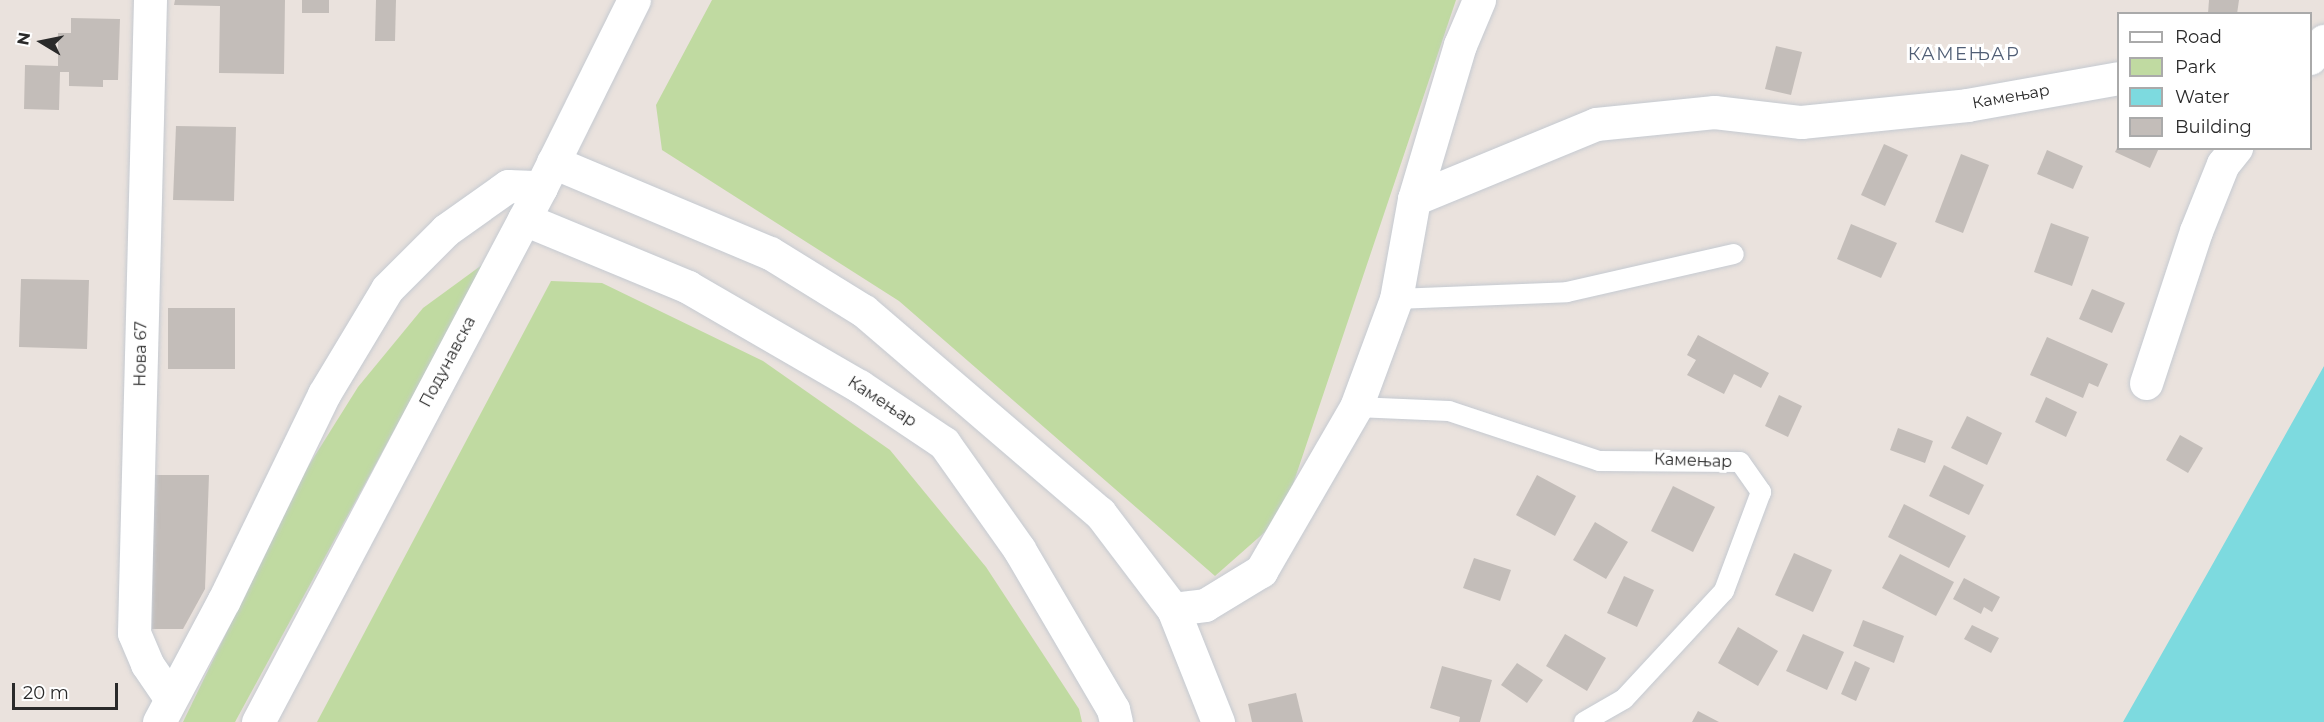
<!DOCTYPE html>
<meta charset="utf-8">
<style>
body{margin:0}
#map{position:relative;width:2324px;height:722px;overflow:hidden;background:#eae2dd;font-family:Montserrat,sans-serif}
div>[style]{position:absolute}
.green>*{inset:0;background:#c0daa1}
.water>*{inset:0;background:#7ddadf}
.building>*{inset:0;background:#c3bdb9}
.roads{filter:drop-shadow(0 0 2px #c5cad1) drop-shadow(0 0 2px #c5cad1)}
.lane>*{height:20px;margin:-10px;padding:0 10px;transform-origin:10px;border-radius:10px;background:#fff}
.street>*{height:33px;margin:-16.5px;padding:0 16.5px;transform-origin:16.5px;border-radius:16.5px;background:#fff}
.secondary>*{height:33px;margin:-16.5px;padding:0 16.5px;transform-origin:16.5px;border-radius:16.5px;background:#fff}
span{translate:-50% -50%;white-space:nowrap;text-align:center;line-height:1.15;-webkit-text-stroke:6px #fff;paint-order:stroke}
.street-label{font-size:16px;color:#2a2a2a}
.neighbourhood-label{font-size:18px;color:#505e75;letter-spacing:1.5px}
.legend{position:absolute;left:2117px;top:12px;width:195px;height:138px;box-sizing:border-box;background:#fff;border:2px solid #aaa;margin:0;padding:8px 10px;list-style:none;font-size:18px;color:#2a2a2a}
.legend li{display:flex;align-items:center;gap:12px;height:30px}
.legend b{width:30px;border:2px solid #aaa}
.north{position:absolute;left:12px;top:12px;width:60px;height:60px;-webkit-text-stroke:4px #fff;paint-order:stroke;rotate:280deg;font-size:16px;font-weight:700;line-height:24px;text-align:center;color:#2a2a2a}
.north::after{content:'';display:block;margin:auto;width:21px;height:27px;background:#2a2a2a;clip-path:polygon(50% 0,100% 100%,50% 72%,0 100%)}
.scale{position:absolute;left:12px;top:683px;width:106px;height:27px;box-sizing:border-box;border:3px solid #2a2a2a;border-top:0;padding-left:8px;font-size:18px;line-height:21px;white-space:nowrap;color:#2a2a2a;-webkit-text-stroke:4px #fff;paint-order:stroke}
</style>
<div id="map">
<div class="green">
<i style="clip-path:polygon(712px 0,1456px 0,1282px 517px,1215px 576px,899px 301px,662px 150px,656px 105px)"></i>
<i style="clip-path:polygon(486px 262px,235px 722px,183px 722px,304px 473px,358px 387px,423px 308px)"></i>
<i style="clip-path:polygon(551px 281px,602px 283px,763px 361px,890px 450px,986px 567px,1079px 709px,1082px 722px,317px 722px)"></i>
</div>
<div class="water">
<i style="clip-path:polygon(2324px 366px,2324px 722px,2123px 722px,2211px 567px)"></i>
</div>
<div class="building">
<i style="clip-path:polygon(175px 0,285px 0,284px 74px,219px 73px,220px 6px,174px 5px)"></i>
<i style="clip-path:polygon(302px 0,329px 0,329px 13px,302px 13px)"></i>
<i style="clip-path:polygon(376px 0,396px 0,395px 41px,375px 41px)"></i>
<i style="clip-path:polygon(2209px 0,2239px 0,2237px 14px,2208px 14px)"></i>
<i style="clip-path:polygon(71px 18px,120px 19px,118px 80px,103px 80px,103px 87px,69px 86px,69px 72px,60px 72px,59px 110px,24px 109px,25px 65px,58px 66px,58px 33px,71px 33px)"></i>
<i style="clip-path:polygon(1776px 46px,1802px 52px,1791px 95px,1765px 89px)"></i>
<i style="clip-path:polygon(176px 126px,236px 127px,234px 201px,173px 200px)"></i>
<i style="clip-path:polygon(1884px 144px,1908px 155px,1885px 206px,1861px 195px)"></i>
<i style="clip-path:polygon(2117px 148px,2159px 148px,2150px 168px,2115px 152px)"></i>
<i style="clip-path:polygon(2047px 150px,2083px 166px,2073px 189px,2037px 174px)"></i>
<i style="clip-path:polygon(1961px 154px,1989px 165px,1963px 233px,1935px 222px)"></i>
<i style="clip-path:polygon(2051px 223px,2089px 237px,2072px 286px,2034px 272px)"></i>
<i style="clip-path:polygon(1851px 224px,1897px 243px,1881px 278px,1837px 259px)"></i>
<i style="clip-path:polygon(21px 279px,89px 280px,87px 349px,19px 347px)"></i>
<i style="clip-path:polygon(2092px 289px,2125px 303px,2112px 333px,2079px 319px)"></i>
<i style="clip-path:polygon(168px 308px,235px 308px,235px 369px,168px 369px)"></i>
<i style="clip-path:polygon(1698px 335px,1769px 373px,1761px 388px,1734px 374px,1724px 394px,1687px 375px,1696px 360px,1687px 355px)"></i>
<i style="clip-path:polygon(2047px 337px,2108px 364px,2098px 387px,2089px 383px,2083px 398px,2030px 375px)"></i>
<i style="clip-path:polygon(1779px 395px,1802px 406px,1788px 437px,1765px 426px)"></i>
<i style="clip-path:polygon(2046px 397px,2077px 412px,2066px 437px,2035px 422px)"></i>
<i style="clip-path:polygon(1967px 416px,2002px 433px,1987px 465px,1951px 448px)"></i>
<i style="clip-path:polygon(1898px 428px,1933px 441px,1925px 463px,1890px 450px)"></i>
<i style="clip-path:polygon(2180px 435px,2203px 448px,2188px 473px,2166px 460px)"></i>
<i style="clip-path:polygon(1944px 465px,1984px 485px,1969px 515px,1929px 496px)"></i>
<i style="clip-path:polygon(154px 475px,209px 475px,205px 589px,183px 629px,152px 629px)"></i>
<i style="clip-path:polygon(1537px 475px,1576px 496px,1555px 536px,1516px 515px)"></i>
<i style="clip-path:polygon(1673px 486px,1715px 507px,1693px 552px,1651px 531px)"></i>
<i style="clip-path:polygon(1904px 504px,1966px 536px,1949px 568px,1888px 537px)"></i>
<i style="clip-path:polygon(1595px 522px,1628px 542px,1606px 579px,1573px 560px)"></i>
<i style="clip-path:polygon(1794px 553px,1832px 570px,1813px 612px,1775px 595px)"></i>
<i style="clip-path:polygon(1900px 554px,1954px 582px,1936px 616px,1882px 588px)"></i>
<i style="clip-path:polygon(1474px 558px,1511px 570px,1500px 601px,1463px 588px)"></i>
<i style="clip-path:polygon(1624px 576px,1654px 590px,1637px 627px,1607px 613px)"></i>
<i style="clip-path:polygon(1964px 578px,2000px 597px,1992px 612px,1984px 607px,1981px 614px,1953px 599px)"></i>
<i style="clip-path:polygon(1863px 620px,1904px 636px,1894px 663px,1853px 646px)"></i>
<i style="clip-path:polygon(1972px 625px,1999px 638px,1991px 653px,1964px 639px)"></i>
<i style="clip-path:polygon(1738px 627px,1778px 651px,1758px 686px,1718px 663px)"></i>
<i style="clip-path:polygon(1565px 634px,1606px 658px,1587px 691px,1546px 666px)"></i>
<i style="clip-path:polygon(1803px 634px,1844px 652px,1827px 690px,1786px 671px)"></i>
<i style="clip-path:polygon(1855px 661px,1870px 668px,1856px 701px,1841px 694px)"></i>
<i style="clip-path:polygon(1517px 663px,1543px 680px,1527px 703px,1501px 685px)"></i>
<i style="clip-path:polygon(1442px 666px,1492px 680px,1480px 722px,1459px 722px,1460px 717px,1430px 708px)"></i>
<i style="clip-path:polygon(1296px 693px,1303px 722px,1252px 722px,1248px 704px)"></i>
<i style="clip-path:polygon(1698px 711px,1719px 722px,1692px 722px)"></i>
</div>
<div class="roads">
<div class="lane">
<i style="left:1396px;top:299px;width:171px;rotate:-2.3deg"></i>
<i style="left:1567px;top:292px;width:171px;rotate:-12.8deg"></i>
<i style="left:1356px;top:407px;width:93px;rotate:2.5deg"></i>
<i style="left:1449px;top:411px;width:158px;rotate:18.4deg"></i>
<i style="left:1599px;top:461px;width:141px;rotate:0.4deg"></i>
<i style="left:1740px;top:462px;width:37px;rotate:55deg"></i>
<i style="left:1761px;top:492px;width:106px;rotate:110.5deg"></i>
<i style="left:1724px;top:591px;width:147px;rotate:132.8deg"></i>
<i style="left:1624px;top:699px;width:46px;rotate:150.1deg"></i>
</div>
<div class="street">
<i style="left:150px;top:0;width:633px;rotate:91.45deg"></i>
<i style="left:134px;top:633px;width:34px;rotate:67deg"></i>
<i style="left:147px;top:664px;width:42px;rotate:55.6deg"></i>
<i style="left:2310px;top:58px;width:22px;rotate:-51deg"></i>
<i style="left:553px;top:162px;width:235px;rotate:22.8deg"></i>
<i style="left:770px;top:253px;width:110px;rotate:31.7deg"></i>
<i style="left:864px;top:311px;width:311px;rotate:40.6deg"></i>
<i style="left:1100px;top:513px;width:121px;rotate:52.8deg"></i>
<i style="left:1173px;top:609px;width:122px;rotate:68.3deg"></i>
<i style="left:1414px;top:199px;width:197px;rotate:-22.4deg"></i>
<i style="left:1596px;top:124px;width:119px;rotate:-5.8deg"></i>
<i style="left:1714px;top:112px;width:88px;rotate:6.6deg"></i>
<i style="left:1801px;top:122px;width:167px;rotate:-5.8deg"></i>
<i style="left:1967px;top:105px;width:153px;rotate:-10.1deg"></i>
<i style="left:524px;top:219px;width:178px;rotate:22.5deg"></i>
<i style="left:688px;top:287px;width:198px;rotate:30.1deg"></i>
<i style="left:859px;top:386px;width:102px;rotate:33.8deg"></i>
<i style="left:944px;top:443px;width:130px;rotate:54.7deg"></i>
<i style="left:1019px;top:549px;width:186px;rotate:59.6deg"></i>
<i style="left:1113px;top:709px;width:13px;rotate:77deg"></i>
<i style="left:2146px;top:383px;width:160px;rotate:-71.8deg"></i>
<i style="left:2196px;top:231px;width:72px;rotate:-68.1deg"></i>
<i style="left:2223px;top:164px;width:21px;rotate:-51deg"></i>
<i style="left:1173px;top:609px;width:32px;rotate:-7deg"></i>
<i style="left:1205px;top:605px;width:66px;rotate:-31.3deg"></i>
<i style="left:1261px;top:571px;width:190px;rotate:-59.9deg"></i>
<i style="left:1356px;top:407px;width:115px;rotate:-69.7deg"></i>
<i style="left:1396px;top:299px;width:102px;rotate:-79.8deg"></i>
<i style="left:1414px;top:199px;width:161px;rotate:-73.4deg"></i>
<i style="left:1460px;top:45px;width:49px;rotate:-67.1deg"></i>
<i style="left:159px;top:722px;width:138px;rotate:-62deg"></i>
<i style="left:224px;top:600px;width:229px;rotate:-64.1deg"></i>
<i style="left:324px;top:394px;width:122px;rotate:-59deg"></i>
<i style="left:387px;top:289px;width:83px;rotate:-45deg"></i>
<i style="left:446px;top:230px;width:76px;rotate:-35.4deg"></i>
<i style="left:508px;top:186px;width:33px;rotate:2deg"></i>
</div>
<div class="secondary">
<i style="left:258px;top:722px;width:605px;rotate:-62.12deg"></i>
<i style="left:541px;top:187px;width:209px;rotate:-63.6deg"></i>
</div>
</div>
<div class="street-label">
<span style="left:2011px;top:97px;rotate:-10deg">Камењар</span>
<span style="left:141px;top:354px;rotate:-89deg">Нова 67</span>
<span style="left:448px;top:362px;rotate:-62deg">Подунавска</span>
<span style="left:882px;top:402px;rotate:33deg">Камењар</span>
<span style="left:1693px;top:461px;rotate:2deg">Камењар</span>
</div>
<div class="neighbourhood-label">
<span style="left:1964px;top:54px">КАМЕЊАР</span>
</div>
<ul class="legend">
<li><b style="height:8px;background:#fff"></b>Road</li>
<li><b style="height:16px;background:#c0daa1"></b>Park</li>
<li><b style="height:16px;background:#7ddadf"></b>Water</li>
<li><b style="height:16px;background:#c3bdb9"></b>Building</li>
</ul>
<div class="north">N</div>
<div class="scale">20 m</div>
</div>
